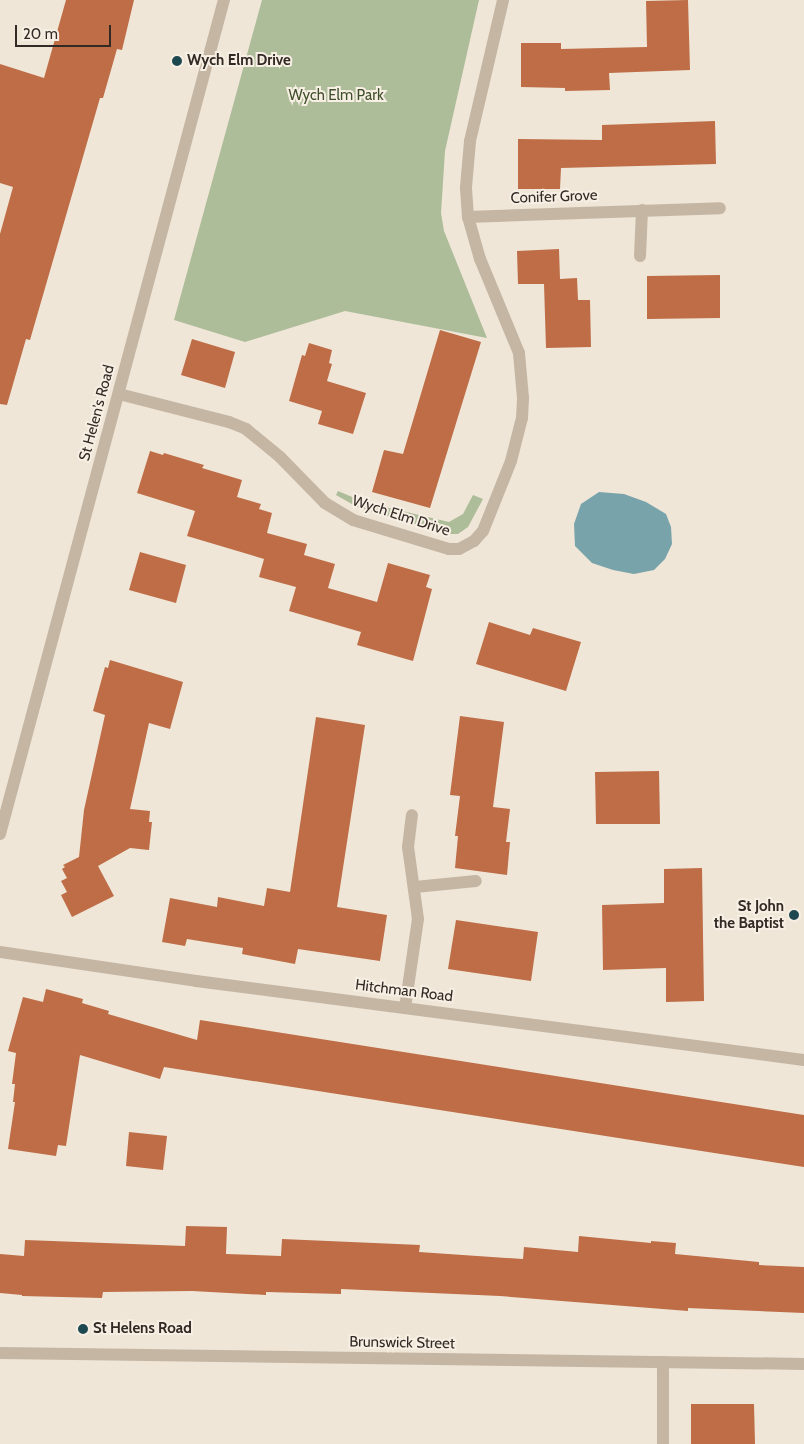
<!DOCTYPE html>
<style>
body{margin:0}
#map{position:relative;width:804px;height:1444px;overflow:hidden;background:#efe6d7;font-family:Cabin,sans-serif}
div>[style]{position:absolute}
.green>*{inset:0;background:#adbc99}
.water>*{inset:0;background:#78a3aa}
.building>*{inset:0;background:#be6d46}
.minor>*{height:12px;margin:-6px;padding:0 6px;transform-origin:6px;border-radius:6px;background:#c5b6a4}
.dots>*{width:14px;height:14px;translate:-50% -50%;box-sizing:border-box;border:2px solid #f7efe3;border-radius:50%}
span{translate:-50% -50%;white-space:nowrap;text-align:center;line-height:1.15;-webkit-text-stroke:4px #f7efe3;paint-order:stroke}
.poi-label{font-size:15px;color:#322a25;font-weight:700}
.left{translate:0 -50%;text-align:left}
.right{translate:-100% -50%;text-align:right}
.park-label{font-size:15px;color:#3e4e2b}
.street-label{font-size:15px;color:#322a25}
.scale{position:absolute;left:15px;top:25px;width:96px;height:22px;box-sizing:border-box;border:2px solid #322a25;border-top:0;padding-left:6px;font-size:15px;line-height:18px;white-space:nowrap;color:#322a25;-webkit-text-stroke:4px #f7efe3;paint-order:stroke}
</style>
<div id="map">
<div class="green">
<i style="clip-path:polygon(262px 0,479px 0,445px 151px,441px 213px,444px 231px,487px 338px,345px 311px,245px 342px,174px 320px)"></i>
<i style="clip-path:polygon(338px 491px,364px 502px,449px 522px,463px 514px,473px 495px,483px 499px,468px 527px,458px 534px,451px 534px,359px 508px,336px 495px)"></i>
</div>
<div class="water">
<i style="clip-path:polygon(599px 492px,624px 494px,646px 502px,666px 514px,671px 527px,672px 544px,665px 559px,654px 570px,634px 574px,613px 570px,592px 563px,575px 546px,574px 524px,581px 504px)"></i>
</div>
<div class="building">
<i style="clip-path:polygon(66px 0,134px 0,122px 50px,117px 49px,103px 98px,100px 98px,30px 340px,26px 339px,7px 405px,0 404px,0 234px,13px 187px,0 183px,0 64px,44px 78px)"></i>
<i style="clip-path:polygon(688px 0,690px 70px,609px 73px,610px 90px,565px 91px,565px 88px,521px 87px,521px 43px,561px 43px,561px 49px,647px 47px,646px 1px)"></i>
<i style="clip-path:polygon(715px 121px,716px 164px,561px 168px,560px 189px,518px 189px,518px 139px,602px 140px,602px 125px)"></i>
<i style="clip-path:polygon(559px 249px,560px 279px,577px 278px,578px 300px,590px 300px,591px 347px,546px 348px,544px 284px,518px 284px,517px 251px)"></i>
<i style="clip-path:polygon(720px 275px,720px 318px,647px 319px,647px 276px)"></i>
<i style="clip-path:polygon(440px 330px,481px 342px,430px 508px,372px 492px,384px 450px,403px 454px)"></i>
<i style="clip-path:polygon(192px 339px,235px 352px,225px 388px,181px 375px)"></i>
<i style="clip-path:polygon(309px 343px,332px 350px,329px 363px,332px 364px,327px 381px,366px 393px,353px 434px,318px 424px,322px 411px,289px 401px,302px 355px,305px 356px)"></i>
<i style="clip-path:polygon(150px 451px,163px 455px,164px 453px,204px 465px,202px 468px,242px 480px,237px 497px,261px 504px,259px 509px,272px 513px,267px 533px,307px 544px,304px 555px,335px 564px,328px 588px,377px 602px,388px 563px,430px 575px,426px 587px,432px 589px,413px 661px,357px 645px,361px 632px,289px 611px,296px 587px,259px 577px,264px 559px,187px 536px,195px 511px,137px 493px)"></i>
<i style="clip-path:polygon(140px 552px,186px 565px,176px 603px,129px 590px)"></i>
<i style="clip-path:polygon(489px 622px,530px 635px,533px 628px,581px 642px,566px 691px,476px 664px)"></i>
<i style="clip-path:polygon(110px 660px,183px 682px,170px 729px,149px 723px,130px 809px,150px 811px,149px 822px,152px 822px,149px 850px,130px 848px,98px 866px,114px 896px,72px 917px,61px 895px,67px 892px,61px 881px,67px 878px,62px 869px,65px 867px,63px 865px,79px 857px,84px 810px,105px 715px,93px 711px,105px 667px,108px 668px)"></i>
<i style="clip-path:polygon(460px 716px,504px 722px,493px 807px,510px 809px,506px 842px,510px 842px,507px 875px,455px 868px,458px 836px,455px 836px,460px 796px,450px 795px)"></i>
<i style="clip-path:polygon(316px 717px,365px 725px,337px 907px,387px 915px,380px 961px,298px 949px,295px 964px,242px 954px,243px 948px,187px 939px,185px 946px,162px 942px,170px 898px,217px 907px,218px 897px,264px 906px,267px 888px,290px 892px)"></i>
<i style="clip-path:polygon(659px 771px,660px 824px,596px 824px,595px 772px)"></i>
<i style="clip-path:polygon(702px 868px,704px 1001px,666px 1002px,666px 968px,603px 970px,602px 905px,664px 903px,664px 869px)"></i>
<i style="clip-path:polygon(456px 920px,538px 932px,531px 981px,448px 969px)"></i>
<i style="clip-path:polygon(46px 989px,83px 999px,82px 1003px,109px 1011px,108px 1014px,197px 1040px,200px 1020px,804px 1115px,804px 1167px,164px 1067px,160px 1079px,80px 1055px,66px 1146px,58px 1145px,56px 1156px,8px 1149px,15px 1102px,13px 1102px,15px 1084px,12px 1084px,16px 1053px,8px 1051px,23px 997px,43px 1002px)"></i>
<i style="clip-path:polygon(129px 1132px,167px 1136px,163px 1170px,126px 1166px)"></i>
<i style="clip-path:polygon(186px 1226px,227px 1227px,226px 1254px,281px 1256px,282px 1239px,420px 1245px,419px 1252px,523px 1259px,524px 1247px,578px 1252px,579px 1236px,651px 1243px,651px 1241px,676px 1243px,675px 1254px,759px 1262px,759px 1265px,804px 1267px,804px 1313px,688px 1308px,688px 1311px,500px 1296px,341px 1289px,341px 1294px,266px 1292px,266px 1295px,192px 1291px,103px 1292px,102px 1298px,22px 1296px,22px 1295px,0 1293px,0 1254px,24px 1256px,25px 1240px,185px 1246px)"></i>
<i style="clip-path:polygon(691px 1404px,754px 1404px,755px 1444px,691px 1444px)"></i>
</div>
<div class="minor">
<i style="left:468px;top:217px;width:252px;rotate:-2deg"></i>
<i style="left:640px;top:256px;width:46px;rotate:-87.5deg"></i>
<i style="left:119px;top:394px;width:114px;rotate:14.3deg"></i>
<i style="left:229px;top:422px;width:18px;rotate:22deg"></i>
<i style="left:246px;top:429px;width:44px;rotate:39.5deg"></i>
<i style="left:280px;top:457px;width:64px;rotate:45.6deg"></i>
<i style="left:325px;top:503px;width:33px;rotate:31deg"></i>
<i style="left:353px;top:520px;width:100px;rotate:16.8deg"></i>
<i style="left:449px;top:549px;width:10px"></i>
<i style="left:459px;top:549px;width:17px;rotate:-28deg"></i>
<i style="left:474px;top:541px;width:13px;rotate:-48deg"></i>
<i style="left:483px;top:531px;width:75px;rotate:-68.2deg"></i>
<i style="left:511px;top:461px;width:44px;rotate:-75.7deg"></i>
<i style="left:522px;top:418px;width:20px;rotate:-87deg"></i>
<i style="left:523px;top:398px;width:45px;rotate:-95.1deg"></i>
<i style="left:519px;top:353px;width:102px;rotate:-112.5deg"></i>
<i style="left:480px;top:259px;width:44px;rotate:-105.9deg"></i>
<i style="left:468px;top:217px;width:30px;rotate:-94deg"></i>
<i style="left:466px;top:187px;width:46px;rotate:-85deg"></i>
<i style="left:470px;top:141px;width:145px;rotate:-76.8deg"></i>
<i style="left:0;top:834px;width:864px;rotate:-74.97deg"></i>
<i style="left:415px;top:887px;width:61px;rotate:-5.6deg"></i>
<i style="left:0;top:952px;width:198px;rotate:8.4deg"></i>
<i style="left:196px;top:981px;width:613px;rotate:7.4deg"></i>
<i style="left:405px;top:1008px;width:90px;rotate:-81.7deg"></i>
<i style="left:418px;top:919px;width:73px;rotate:-97.9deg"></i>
<i style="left:408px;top:847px;width:32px;rotate:-83deg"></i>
<i style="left:0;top:1353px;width:804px;rotate:0.78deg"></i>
<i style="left:663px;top:1444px;width:82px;rotate:-90deg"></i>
</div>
<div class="dots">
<i style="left:177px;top:61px;background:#1e4850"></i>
<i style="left:794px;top:915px;background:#1e4850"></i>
<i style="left:83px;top:1329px;background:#1e4850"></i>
</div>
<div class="poi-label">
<span class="left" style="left:187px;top:61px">Wych Elm Drive</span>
<span class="right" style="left:784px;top:915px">St John<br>the Baptist</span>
<span class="left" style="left:93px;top:1329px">St Helens Road</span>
</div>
<div class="park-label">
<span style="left:336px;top:96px">Wych Elm Park</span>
</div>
<div class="street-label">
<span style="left:554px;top:197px;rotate:-2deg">Conifer Grove</span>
<span style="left:97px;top:413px;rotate:-75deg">St Helen's Road</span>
<span style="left:401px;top:516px;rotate:18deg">Wych Elm Drive</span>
<span style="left:404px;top:991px;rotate:7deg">Hitchman Road</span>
<span style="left:402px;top:1343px;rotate:1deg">Brunswick Street</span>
</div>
<div class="scale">20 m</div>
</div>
